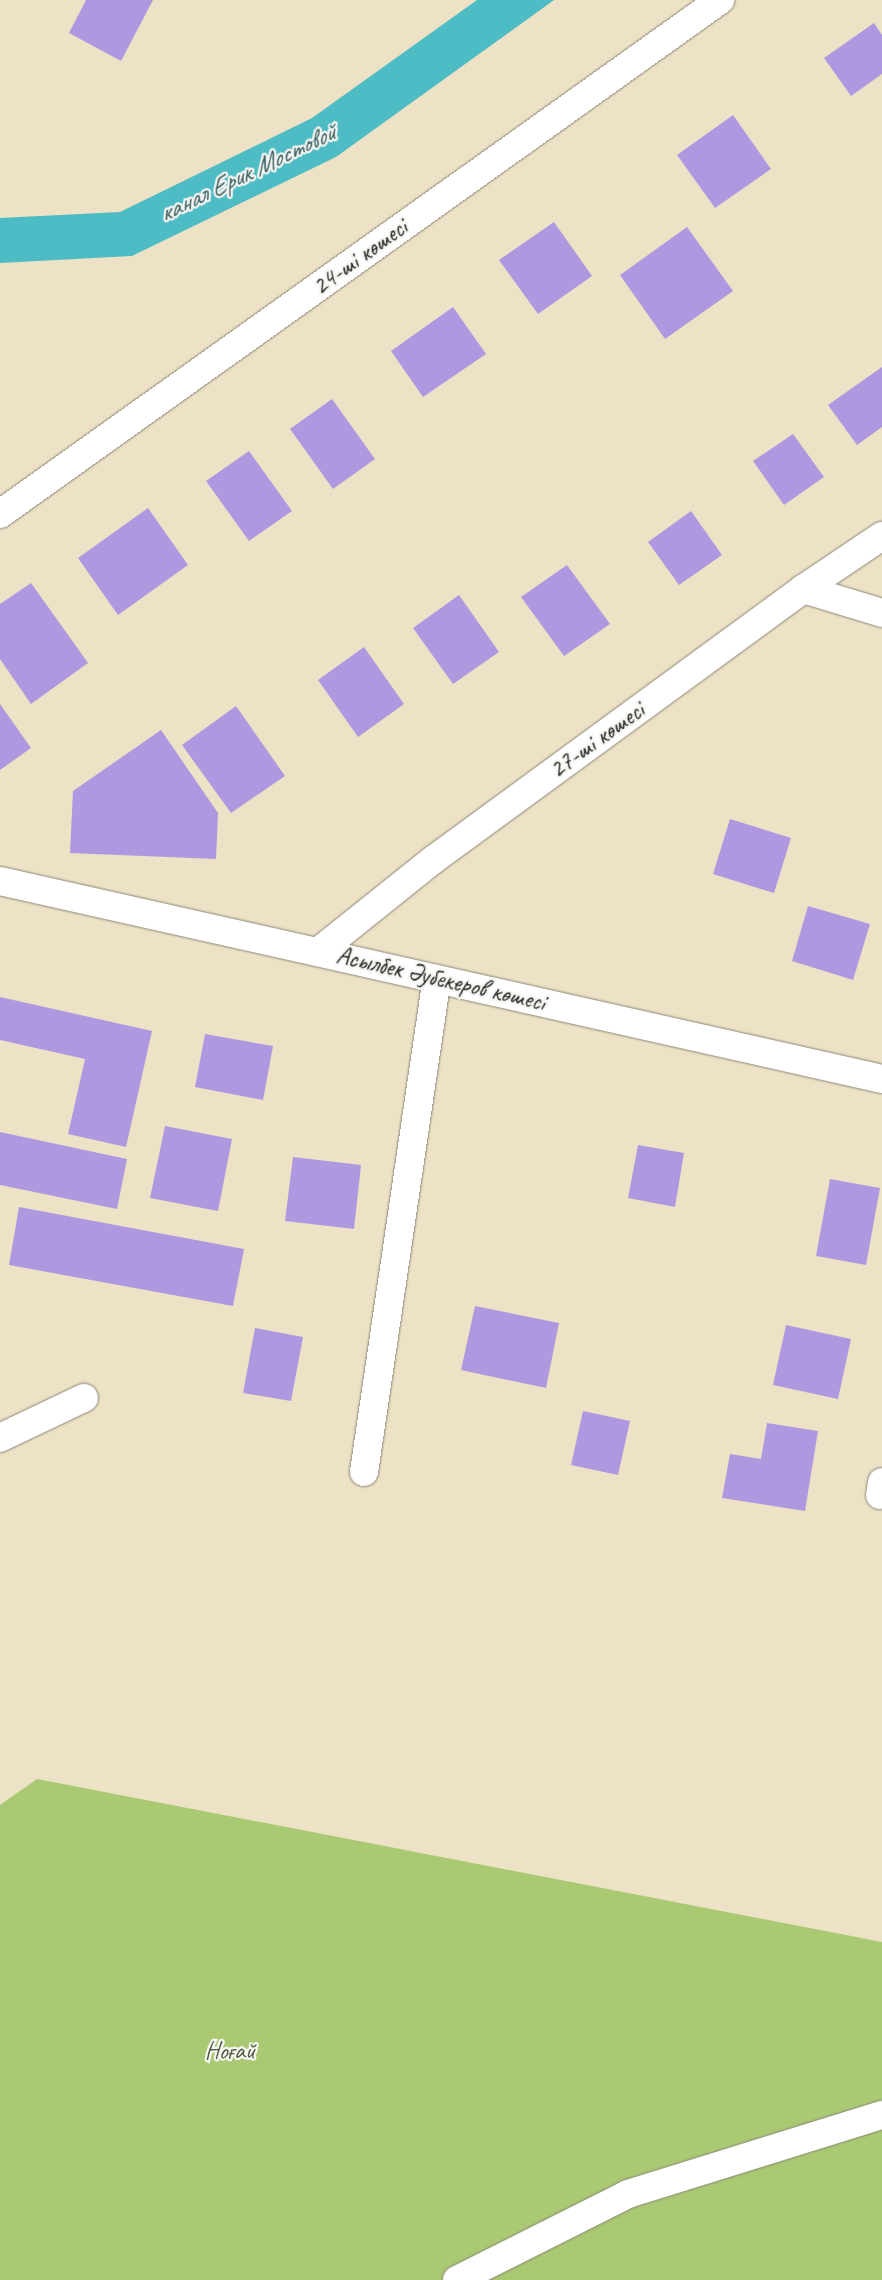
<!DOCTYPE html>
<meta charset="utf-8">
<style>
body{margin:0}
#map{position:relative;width:882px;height:2280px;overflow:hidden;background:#ede2c6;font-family:Caveat,sans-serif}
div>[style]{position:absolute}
.green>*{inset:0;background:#a9ca73}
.water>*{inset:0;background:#4dbcc4}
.building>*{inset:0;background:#ae99e1}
.roads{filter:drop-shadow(0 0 1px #8c8678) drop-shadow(0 0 1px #8c8678)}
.minor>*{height:28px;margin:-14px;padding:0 14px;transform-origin:14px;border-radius:14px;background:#fff}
span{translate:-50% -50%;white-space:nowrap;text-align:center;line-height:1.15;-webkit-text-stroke:4.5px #f6f6f2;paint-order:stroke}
.street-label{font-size:25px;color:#2b2b2b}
.park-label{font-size:25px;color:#515b41}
.water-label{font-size:26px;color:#375e61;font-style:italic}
</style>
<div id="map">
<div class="green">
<i style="clip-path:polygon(37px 1779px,882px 1942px,882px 2280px,0 2280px,0 1805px)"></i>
</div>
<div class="water">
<i style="clip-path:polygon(477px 0,554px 0,336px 157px,132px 256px,0 263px,0 218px,120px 212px,312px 118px)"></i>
</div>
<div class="building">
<i style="clip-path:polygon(86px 0,153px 0,121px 61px,69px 33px)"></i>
<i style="clip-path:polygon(874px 23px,882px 35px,882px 74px,851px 96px,824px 58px)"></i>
<i style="clip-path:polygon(733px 115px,771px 169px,715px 208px,677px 155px)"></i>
<i style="clip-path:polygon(554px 222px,592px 276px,538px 314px,499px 260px)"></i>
<i style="clip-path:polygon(687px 227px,733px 291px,665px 339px,620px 275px)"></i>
<i style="clip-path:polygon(453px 307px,486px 354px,423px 397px,391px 351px)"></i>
<i style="clip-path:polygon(882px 367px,882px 427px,857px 445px,828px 405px)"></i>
<i style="clip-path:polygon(332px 399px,375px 459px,333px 489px,290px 429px)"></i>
<i style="clip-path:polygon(793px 434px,824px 477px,784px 505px,753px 461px)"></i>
<i style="clip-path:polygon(249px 451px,292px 511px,249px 541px,206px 481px)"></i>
<i style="clip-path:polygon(148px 508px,188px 565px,118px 615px,78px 558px)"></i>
<i style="clip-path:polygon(691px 511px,722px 555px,679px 585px,648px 542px)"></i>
<i style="clip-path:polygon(567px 565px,610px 624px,564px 656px,521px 597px)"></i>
<i style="clip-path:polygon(31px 583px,88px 663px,31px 704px,0 659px,0 604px)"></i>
<i style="clip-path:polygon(459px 595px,499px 652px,453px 684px,413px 628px)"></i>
<i style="clip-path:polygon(364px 647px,404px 704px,358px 737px,318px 680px)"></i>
<i style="clip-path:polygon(0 704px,31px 748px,0 770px)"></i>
<i style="clip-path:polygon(236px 706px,285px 776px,231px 813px,182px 745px)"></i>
<i style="clip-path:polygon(161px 730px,218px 813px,216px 859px,70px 853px,73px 791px)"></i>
<i style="clip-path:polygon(730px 819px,791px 838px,774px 893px,713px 874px)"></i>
<i style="clip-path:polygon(808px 906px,870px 924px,853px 980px,792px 961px)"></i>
<i style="clip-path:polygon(0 997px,152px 1031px,126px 1147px,68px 1134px,85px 1059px,0 1040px)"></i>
<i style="clip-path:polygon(205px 1034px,273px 1046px,263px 1100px,195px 1087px)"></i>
<i style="clip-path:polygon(165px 1126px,232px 1139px,218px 1211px,150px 1198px)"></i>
<i style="clip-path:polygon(0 1132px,127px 1159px,117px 1209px,0 1185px)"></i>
<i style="clip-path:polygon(638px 1145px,684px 1153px,675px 1207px,628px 1198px)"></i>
<i style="clip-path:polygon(293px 1157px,361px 1165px,354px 1229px,285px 1221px)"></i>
<i style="clip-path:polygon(830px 1179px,880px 1188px,866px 1265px,816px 1256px)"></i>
<i style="clip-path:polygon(19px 1207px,244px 1249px,233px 1306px,9px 1265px)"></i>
<i style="clip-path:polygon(475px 1306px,559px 1323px,546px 1388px,461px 1370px)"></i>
<i style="clip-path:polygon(786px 1325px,851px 1339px,838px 1399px,773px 1385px)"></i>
<i style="clip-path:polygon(255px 1328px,303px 1337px,291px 1401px,243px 1393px)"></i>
<i style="clip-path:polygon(583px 1411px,630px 1421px,618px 1475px,571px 1465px)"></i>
<i style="clip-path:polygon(767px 1423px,818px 1431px,805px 1511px,722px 1498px,730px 1454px,761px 1459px)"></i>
</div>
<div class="roads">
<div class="minor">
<i style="left:0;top:514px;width:885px;rotate:-35.52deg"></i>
<i style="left:803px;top:589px;width:83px;rotate:16.9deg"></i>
<i style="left:0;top:881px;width:904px;rotate:12.65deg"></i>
<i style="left:318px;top:952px;width:147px;rotate:-38.7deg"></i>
<i style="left:433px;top:860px;width:459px;rotate:-36.2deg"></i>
<i style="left:803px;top:589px;width:95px;rotate:-33.9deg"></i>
<i style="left:0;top:1438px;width:93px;rotate:-25.5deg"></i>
<i style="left:364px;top:1472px;width:498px;rotate:-81.6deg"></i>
<i style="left:880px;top:1495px;width:13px;rotate:-81deg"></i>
<i style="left:457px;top:2280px;width:191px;rotate:-26.7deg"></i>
<i style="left:628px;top:2194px;width:266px;rotate:-17.3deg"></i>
</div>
</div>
<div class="street-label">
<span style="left:360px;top:257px;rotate:-36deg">24-ші көшесі</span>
<span style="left:597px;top:740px;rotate:-36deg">27-ші көшесі</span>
<span style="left:441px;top:979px;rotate:13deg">Асылбек Әубекеров көшесі</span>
</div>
<div class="park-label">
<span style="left:230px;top:2051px">Ноғай</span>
</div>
<div class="water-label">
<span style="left:247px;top:173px;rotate:-26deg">канал Ерик Мостовой</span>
</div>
</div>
